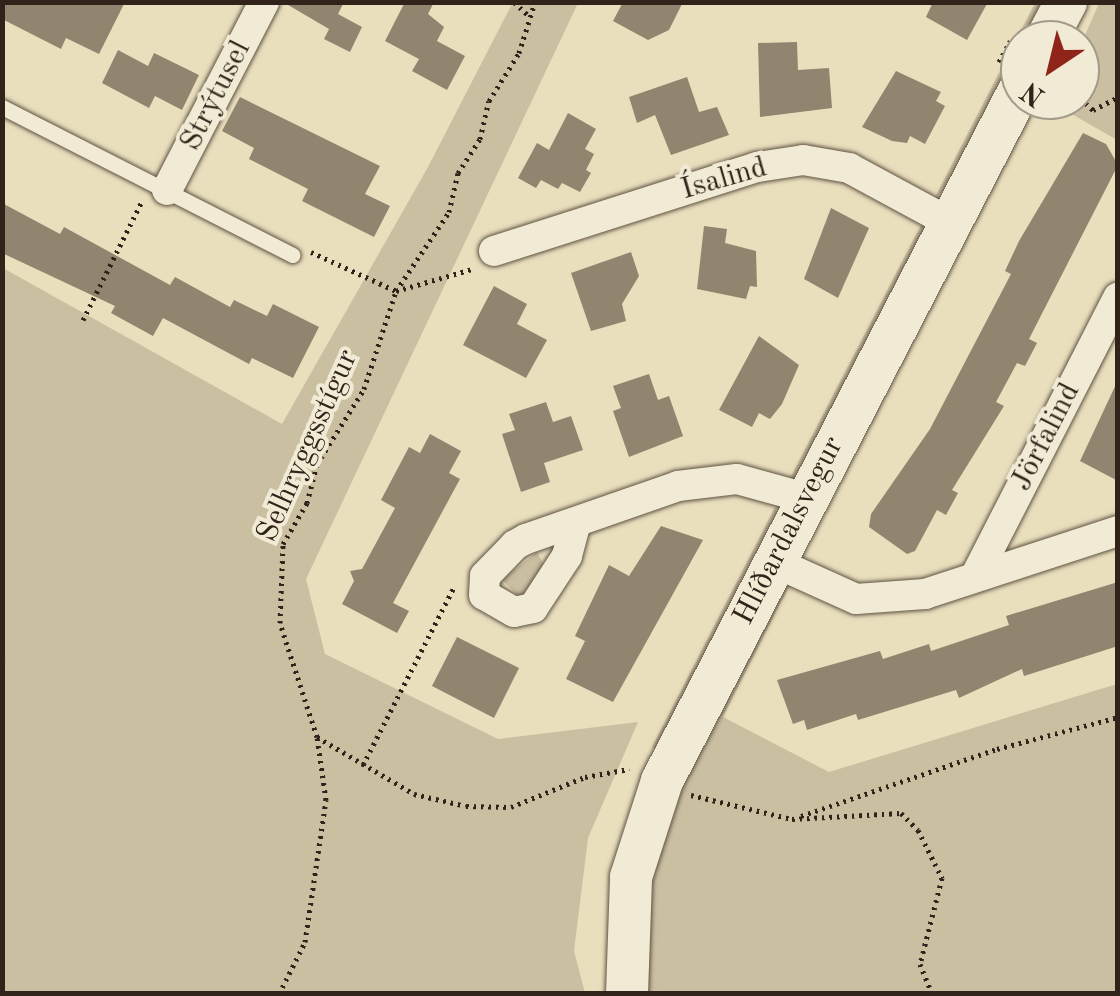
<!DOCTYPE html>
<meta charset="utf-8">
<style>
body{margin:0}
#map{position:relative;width:1120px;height:996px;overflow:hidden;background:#e9dfbd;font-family:"Old Standard TT",serif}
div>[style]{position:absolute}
.green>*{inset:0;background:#cabfa1}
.building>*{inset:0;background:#91856f}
.path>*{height:5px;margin-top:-2.5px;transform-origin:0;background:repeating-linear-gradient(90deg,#31231a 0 2.5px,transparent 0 7.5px)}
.roads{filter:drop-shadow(0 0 2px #5f5243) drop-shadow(0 0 2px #5f5243)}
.lane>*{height:15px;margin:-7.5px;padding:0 7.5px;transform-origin:7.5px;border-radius:7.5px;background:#f1ead4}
.street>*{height:30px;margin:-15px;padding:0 15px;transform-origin:15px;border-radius:15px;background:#f1ead4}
.secondary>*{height:42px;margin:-21px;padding:0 21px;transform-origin:21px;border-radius:21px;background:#f1ead4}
span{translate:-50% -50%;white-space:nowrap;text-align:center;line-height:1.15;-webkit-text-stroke:8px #f1ead4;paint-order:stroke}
.street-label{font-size:30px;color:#31231a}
.frame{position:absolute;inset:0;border:5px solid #31231a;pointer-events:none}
.north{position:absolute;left:1000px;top:20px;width:100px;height:100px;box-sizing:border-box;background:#f1ead4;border:2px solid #a49a8a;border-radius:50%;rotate:215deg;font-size:28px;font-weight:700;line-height:40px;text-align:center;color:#31231a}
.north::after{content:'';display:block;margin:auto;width:35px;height:45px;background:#8f2418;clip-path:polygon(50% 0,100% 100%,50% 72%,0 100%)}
</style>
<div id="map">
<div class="green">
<i style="clip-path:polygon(513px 2px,578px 3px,306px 579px,325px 654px,498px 739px,638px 722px,588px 838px,574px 951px,585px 993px,3px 993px,3px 268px,282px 424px,428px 167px)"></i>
<i style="clip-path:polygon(1035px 3px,1045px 3px,1020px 40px,949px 188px,935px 197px)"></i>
<i style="clip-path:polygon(1099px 3px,1117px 3px,1117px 140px,1056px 105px,1080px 100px,1080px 47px)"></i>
<i style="clip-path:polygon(922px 223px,923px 232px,796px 482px,787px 484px)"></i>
<i style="clip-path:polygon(775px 507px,779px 520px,659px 751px,652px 747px)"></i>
<i style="clip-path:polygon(537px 552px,544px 565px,523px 600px,502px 580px)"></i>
<i style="clip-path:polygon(788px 588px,723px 717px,829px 772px,1117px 684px,1117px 993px,642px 994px,646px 883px,682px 766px,776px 592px)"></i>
</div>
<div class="building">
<i style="clip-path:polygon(2px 2px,125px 2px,99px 54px,66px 38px,61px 49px,2px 19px)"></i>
<i style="clip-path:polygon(283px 2px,344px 2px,338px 14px,362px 27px,350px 52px,324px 39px,329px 29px)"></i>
<i style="clip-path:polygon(405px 2px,434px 2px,428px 14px,444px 27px,437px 41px,465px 56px,447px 90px,412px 71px,419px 59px,385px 41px)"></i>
<i style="clip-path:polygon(623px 2px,683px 2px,669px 30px,648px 40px,613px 21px)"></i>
<i style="clip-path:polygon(933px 2px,988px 2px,967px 40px,926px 17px)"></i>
<i style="clip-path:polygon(797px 42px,798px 70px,829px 68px,832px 108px,760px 117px,758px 43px)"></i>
<i style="clip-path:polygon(118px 50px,148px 66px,154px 53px,199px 75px,182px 110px,155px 96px,149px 108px,102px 83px)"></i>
<i style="clip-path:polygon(896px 71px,941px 92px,936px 101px,945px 106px,925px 144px,910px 136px,907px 143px,892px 141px,862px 127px)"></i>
<i style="clip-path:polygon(687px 77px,699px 112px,717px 107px,729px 135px,671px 155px,655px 115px,637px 123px,629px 97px)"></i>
<i style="clip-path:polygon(240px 97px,380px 166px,365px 194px,390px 206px,374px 237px,302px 201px,308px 189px,249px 159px,254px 148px,222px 131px)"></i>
<i style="clip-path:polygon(568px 113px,596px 129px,585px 149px,594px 154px,586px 170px,591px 173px,580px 192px,562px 183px,558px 189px,541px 180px,536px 188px,518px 178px,537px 143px,549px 150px)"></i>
<i style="clip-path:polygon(1083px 133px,1106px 144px,1118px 165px,1029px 339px,1037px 343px,1025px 366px,1017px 363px,996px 402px,1004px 406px,952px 490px,958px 493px,946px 515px,937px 510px,915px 551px,907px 554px,869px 527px,871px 514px,930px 429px,1011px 274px,1005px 271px,1019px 241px)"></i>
<i style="clip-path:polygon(2px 203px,60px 234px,64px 227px,170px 285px,175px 277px,230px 307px,234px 300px,267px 316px,273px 304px,319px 327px,293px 378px,252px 358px,249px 364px,163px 318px,153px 336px,111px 313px,115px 306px,2px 253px)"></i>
<i style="clip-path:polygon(831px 208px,869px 228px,838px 298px,804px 279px)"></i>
<i style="clip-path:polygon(704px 226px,727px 229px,725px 243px,756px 251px,757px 287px,750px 286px,746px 299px,697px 289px)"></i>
<i style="clip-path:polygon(631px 252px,639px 276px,622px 304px,626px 321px,591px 331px,571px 273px)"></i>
<i style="clip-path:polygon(494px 286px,527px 304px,517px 324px,547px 340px,526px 378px,463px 345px)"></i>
<i style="clip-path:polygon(759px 336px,799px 365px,782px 404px,770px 419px,759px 413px,752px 427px,719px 410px)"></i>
<i style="clip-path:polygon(649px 374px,658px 400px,669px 396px,683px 436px,629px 457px,613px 411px,621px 408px,613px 386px)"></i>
<i style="clip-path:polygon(1118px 380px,1118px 481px,1080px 461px)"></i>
<i style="clip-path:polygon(546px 402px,553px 422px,571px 416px,583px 450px,544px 463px,550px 482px,521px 492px,502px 434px,515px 430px,509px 414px)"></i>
<i style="clip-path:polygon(430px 434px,461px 451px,449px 473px,460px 479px,393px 603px,409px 611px,397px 633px,342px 604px,354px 581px,350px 571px,362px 569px,395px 508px,381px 500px,409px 447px,420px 453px)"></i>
<i style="clip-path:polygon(661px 526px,703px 540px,613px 702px,566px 679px,585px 641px,575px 636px,609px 565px,629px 576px)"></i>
<i style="clip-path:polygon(1118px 582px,1118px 646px,1024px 676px,1022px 669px,959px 698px,956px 690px,858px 720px,856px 714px,807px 730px,804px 720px,793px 724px,777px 680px,880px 651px,883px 659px,929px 644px,931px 651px,1009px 625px,1006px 616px)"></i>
<i style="clip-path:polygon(457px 637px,519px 668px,494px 718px,432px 686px)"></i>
</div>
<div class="path">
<i style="left:514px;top:2px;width:18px;rotate:43deg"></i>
<i style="left:999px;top:62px;width:24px;rotate:-62deg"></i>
<i style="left:1080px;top:76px;width:37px;rotate:-79deg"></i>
<i style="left:1080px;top:98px;width:18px;rotate:43deg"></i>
<i style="left:1093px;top:110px;width:28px;rotate:-27deg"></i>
<i style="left:311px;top:252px;width:94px;rotate:24.6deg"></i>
<i style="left:396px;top:291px;width:79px;rotate:-16.1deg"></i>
<i style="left:83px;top:320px;width:131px;rotate:-63.6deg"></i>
<i style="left:2px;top:662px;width:5px;rotate:-68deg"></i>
<i style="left:317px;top:737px;width:113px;rotate:30.4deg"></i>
<i style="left:414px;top:794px;width:53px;rotate:13deg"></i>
<i style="left:466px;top:806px;width:45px;rotate:1.3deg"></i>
<i style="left:511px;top:807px;width:80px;rotate:-22.1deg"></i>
<i style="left:585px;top:777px;width:45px;rotate:-10.3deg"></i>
<i style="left:363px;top:765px;width:202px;rotate:-62.9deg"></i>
<i style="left:691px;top:795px;width:104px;rotate:13.4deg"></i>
<i style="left:792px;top:819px;width:109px;rotate:-3.2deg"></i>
<i style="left:901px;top:813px;width:24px;rotate:45deg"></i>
<i style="left:918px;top:830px;width:54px;rotate:63.4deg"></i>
<i style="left:942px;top:878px;width:89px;rotate:104.3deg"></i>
<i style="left:920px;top:964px;width:32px;rotate:68deg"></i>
<i style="left:801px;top:816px;width:207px;rotate:-18.9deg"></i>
<i style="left:997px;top:749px;width:125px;rotate:-14.8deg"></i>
<i style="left:279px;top:994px;width:58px;rotate:-63.4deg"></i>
<i style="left:305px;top:942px;width:144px;rotate:-81.6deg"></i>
<i style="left:326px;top:800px;width:64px;rotate:-98.1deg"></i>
<i style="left:317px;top:737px;width:120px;rotate:-108deg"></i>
<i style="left:280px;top:623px;width:79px;rotate:-87.8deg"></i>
<i style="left:283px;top:544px;width:48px;rotate:-59.7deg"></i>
<i style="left:307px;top:503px;width:40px;rotate:-75.6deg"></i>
<i style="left:317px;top:464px;width:89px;rotate:-57.9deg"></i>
<i style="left:364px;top:389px;width:103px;rotate:-71.9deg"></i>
<i style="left:396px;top:291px;width:95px;rotate:-56.1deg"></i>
<i style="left:449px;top:212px;width:40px;rotate:-77deg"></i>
<i style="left:458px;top:173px;width:40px;rotate:-57.1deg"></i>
<i style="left:480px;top:139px;width:39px;rotate:-77deg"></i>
<i style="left:489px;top:101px;width:57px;rotate:-58deg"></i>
<i style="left:519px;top:53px;width:53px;rotate:-72.6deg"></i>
</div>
<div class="roads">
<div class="lane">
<i style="left:2px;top:107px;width:326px;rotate:27deg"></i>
</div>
<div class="street">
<i style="left:167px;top:190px;width:212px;rotate:-62.7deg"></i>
<i style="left:494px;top:251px;width:277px;rotate:-17.7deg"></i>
<i style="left:758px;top:167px;width:46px;rotate:-8.8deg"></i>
<i style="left:803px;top:160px;width:47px;rotate:9.9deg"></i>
<i style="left:849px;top:168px;width:114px;rotate:28.4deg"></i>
<i style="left:576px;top:522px;width:35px;rotate:105deg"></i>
<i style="left:567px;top:556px;width:62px;rotate:123.2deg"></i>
<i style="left:533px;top:608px;width:19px;rotate:168deg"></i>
<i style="left:514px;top:612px;width:34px;rotate:-150deg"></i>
<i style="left:484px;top:595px;width:19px;rotate:-87deg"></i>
<i style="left:485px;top:576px;width:43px;rotate:-45.9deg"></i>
<i style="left:515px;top:545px;width:13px;rotate:-29deg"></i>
<i style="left:526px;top:539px;width:161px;rotate:-19.2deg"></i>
<i style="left:678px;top:486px;width:59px;rotate:-6.8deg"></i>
<i style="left:737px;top:479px;width:72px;rotate:15.4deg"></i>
<i style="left:774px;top:562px;width:90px;rotate:24.3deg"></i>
<i style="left:856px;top:599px;width:69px;rotate:-4.1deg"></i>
<i style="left:925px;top:594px;width:203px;rotate:-18.1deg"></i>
<i style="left:975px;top:577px;width:314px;rotate:-62.9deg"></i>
</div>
<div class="secondary">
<i style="left:1046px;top:40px;width:43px;rotate:-62.2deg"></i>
<i style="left:627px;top:994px;width:117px;rotate:-88deg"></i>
<i style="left:631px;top:877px;width:101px;rotate:-72.1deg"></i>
<i style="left:662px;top:781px;width:779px;rotate:-62.65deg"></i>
</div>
</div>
<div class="street-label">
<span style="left:216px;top:96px;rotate:-63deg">Strýtusel</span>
<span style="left:724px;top:179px;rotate:-16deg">Ísalind</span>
<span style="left:1046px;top:437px;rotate:-63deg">Jörfalind</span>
<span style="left:308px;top:446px;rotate:-66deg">Selhryggsstígur</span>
<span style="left:789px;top:531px;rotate:-63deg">Hlíðardalsvegur</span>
</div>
<div class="frame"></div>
<div class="north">N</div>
</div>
